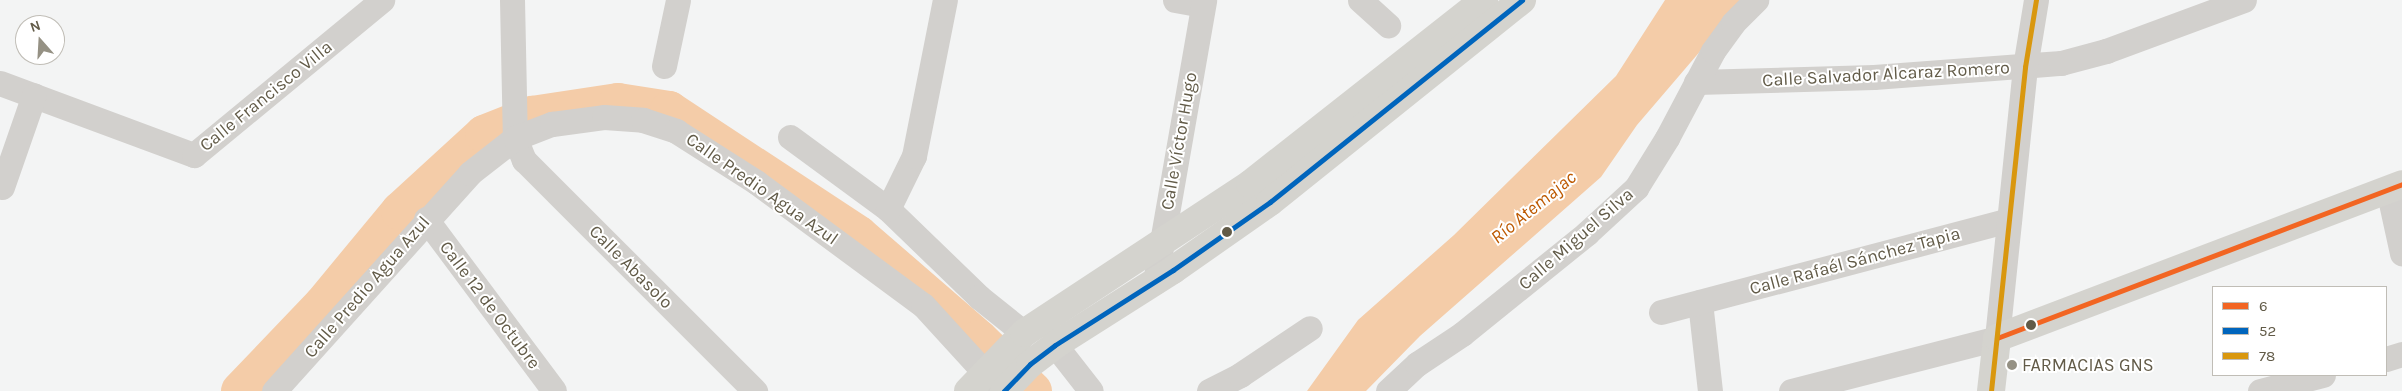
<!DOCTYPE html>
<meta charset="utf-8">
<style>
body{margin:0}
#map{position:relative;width:2402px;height:391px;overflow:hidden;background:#f3f4f4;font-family:Karla,sans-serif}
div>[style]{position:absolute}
.water>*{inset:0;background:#f4cca8}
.river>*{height:38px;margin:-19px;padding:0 19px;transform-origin:19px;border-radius:19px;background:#f4cca8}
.street>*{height:25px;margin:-12.5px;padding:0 12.5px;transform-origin:12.5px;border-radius:12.5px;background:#d2d0cd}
.secondary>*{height:28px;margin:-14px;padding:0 14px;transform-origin:14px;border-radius:14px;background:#d4d3ce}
.bus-1>*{height:5px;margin:-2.5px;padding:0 2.5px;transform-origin:2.5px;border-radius:2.5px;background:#f26522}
.bus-2>*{height:5px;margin:-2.5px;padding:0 2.5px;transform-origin:2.5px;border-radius:2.5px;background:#0065bd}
.bus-3>*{height:5px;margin:-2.5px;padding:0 2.5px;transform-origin:2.5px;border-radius:2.5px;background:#d9970e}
.dots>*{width:14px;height:14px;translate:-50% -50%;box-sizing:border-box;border:2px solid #fff;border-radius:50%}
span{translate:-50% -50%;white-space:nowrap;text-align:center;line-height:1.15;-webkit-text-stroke:4px #fff;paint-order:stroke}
.street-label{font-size:18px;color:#625b48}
.poi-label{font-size:18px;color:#625b48}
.left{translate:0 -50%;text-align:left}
.water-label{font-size:19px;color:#bd5900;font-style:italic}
.legend{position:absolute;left:2212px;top:286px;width:175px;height:90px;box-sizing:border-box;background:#fff;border:1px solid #c0bdb6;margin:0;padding:6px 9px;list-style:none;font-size:15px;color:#625b48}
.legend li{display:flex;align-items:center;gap:10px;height:25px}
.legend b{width:25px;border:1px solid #c0bdb6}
.north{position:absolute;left:15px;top:15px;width:50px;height:50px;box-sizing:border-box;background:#fff;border:1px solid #c0bdb6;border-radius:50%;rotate:341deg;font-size:14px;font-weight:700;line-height:20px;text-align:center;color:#625b48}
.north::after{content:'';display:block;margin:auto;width:18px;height:22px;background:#959184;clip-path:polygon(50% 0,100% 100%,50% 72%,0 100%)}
</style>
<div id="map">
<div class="water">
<i style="clip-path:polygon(1665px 0,1744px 0,1637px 125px,1601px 177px,1420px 336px,1366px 391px,1307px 391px,1358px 320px,1454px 235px,1616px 76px)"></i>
</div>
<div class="river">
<i style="left:240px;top:391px;width:120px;rotate:-46.3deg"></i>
<i style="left:323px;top:304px;width:121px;rotate:-50.4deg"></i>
<i style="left:400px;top:211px;width:114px;rotate:-42.5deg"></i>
<i style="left:484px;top:134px;width:52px;rotate:-21.6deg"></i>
<i style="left:532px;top:115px;width:87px;rotate:-8.6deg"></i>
<i style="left:618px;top:102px;width:52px;rotate:8.9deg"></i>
<i style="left:669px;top:110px;width:227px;rotate:33.3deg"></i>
<i style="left:859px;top:235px;width:159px;rotate:40.9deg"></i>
<i style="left:979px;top:339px;width:75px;rotate:43.9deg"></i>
</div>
<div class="street">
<i style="left:512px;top:0;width:138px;rotate:88.8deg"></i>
<i style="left:515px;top:138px;width:24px;rotate:68deg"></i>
<i style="left:524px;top:160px;width:327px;rotate:45deg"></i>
<i style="left:1175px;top:0;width:28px;rotate:10deg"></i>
<i style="left:1360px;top:0;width:38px;rotate:42deg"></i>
<i style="left:664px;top:66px;width:67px;rotate:-78deg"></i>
<i style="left:1696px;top:82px;width:178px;rotate:-1.6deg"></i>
<i style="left:1874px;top:77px;width:188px;rotate:-4.3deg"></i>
<i style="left:2061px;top:63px;width:47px;rotate:-14.9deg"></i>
<i style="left:2106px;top:51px;width:147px;rotate:-20.3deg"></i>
<i style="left:0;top:83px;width:207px;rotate:20.4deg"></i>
<i style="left:194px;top:155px;width:244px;rotate:-39.5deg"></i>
<i style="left:790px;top:137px;width:122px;rotate:36.3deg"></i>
<i style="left:888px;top:209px;width:127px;rotate:44deg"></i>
<i style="left:979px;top:297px;width:58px;rotate:38.7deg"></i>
<i style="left:2px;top:187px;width:97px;rotate:-70.8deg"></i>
<i style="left:2388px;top:189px;width:66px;rotate:77.7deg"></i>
<i style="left:888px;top:209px;width:59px;rotate:-63.9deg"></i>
<i style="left:914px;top:156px;width:159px;rotate:-78.8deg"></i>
<i style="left:426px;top:219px;width:214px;rotate:53.3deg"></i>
<i style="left:1155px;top:282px;width:286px;rotate:-80.1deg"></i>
<i style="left:1700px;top:302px;width:90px;rotate:83.6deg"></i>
<i style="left:1661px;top:312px;width:360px;rotate:-14.8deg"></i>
<i style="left:1055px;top:345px;width:58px;rotate:52deg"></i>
<i style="left:2386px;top:359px;width:17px;rotate:-17deg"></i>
<i style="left:274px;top:391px;width:293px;rotate:-48deg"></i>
<i style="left:470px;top:173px;width:57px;rotate:-37.9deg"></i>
<i style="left:515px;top:138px;width:40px;rotate:-21deg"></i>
<i style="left:552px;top:124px;width:52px;rotate:-7.7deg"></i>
<i style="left:604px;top:117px;width:39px;rotate:4deg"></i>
<i style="left:643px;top:120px;width:35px;rotate:18deg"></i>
<i style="left:676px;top:131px;width:95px;rotate:32.5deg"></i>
<i style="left:756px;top:182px;width:207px;rotate:36.4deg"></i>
<i style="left:923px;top:305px;width:111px;rotate:47.6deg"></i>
<i style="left:1209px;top:391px;width:35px;rotate:-27deg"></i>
<i style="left:1240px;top:375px;width:84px;rotate:-33.9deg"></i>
<i style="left:1388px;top:391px;width:40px;rotate:-43deg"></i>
<i style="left:1417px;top:364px;width:54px;rotate:-33.7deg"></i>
<i style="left:1462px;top:334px;width:161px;rotate:-38.9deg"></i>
<i style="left:1587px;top:233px;width:67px;rotate:-42.6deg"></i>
<i style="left:1636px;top:188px;width:59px;rotate:-58.2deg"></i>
<i style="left:1667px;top:138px;width:98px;rotate:-62.1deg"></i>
<i style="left:1713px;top:51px;width:34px;rotate:-54deg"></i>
<i style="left:1733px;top:23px;width:33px;rotate:-45deg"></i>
<i style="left:1791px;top:391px;width:213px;rotate:-14.4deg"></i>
<i style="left:1997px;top:338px;width:272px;rotate:-84.1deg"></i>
<i style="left:2025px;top:67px;width:68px;rotate:-80.7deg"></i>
<i style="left:2260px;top:391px;width:65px;rotate:-14.3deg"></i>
</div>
<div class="secondary">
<i style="left:968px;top:391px;width:81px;rotate:-46deg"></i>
<i style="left:1024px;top:333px;width:271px;rotate:-33.4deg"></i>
<i style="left:1250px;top:184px;width:298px;rotate:-38.2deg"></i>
<i style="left:1004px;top:391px;width:37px;rotate:-46deg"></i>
<i style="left:1030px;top:364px;width:31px;rotate:-37deg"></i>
<i style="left:1055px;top:345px;width:140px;rotate:-32.4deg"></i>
<i style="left:1173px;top:270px;width:118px;rotate:-35deg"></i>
<i style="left:1270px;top:202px;width:323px;rotate:-38.7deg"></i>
<i style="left:1991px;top:391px;width:53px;rotate:-83.5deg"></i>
<i style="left:1997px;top:338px;width:433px;rotate:-20.8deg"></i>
</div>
<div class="bus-1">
<i style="left:1997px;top:338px;width:433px;rotate:-20.8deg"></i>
</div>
<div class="bus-2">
<i style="left:1004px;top:391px;width:37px;rotate:-46deg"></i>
<i style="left:1030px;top:364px;width:31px;rotate:-37deg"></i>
<i style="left:1055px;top:345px;width:140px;rotate:-32.4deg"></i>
<i style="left:1173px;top:270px;width:118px;rotate:-35deg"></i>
<i style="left:1270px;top:202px;width:323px;rotate:-38.7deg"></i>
</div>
<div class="bus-3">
<i style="left:1991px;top:391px;width:326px;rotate:-84deg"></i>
<i style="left:2025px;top:67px;width:68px;rotate:-80.7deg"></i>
</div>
<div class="dots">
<i style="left:1227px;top:232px;background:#625b48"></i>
<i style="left:2031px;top:325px;background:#625b48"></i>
<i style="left:2012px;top:365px;background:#959184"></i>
</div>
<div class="street-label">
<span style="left:1886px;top:74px;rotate:-3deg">Calle Salvador Alcaraz Romero</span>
<span style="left:266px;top:96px;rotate:-39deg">Calle Francisco Villa</span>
<span style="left:1179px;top:141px;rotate:-80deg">Calle Víctor Hugo</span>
<span style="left:762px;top:189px;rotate:35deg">Calle Predio Agua Azul</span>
<span style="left:1576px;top:239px;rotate:-41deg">Calle Miguel Silva</span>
<span style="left:1855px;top:261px;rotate:-15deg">Calle Rafaél Sánchez Tapia</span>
<span style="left:631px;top:267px;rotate:45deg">Calle Abasolo</span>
<span style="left:367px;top:287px;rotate:-49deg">Calle Predio Agua Azul</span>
<span style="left:490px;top:305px;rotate:53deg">Calle 12 de Octubre</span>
</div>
<div class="poi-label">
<span class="left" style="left:2022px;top:365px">FARMACIAS GNS</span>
</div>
<div class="water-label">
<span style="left:1534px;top:208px;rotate:-39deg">Río Atemajac</span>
</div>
<ul class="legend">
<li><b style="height:6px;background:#f26522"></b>6</li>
<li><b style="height:6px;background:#0065bd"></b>52</li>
<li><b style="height:6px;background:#d9970e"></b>78</li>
</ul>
<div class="north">N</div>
</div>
